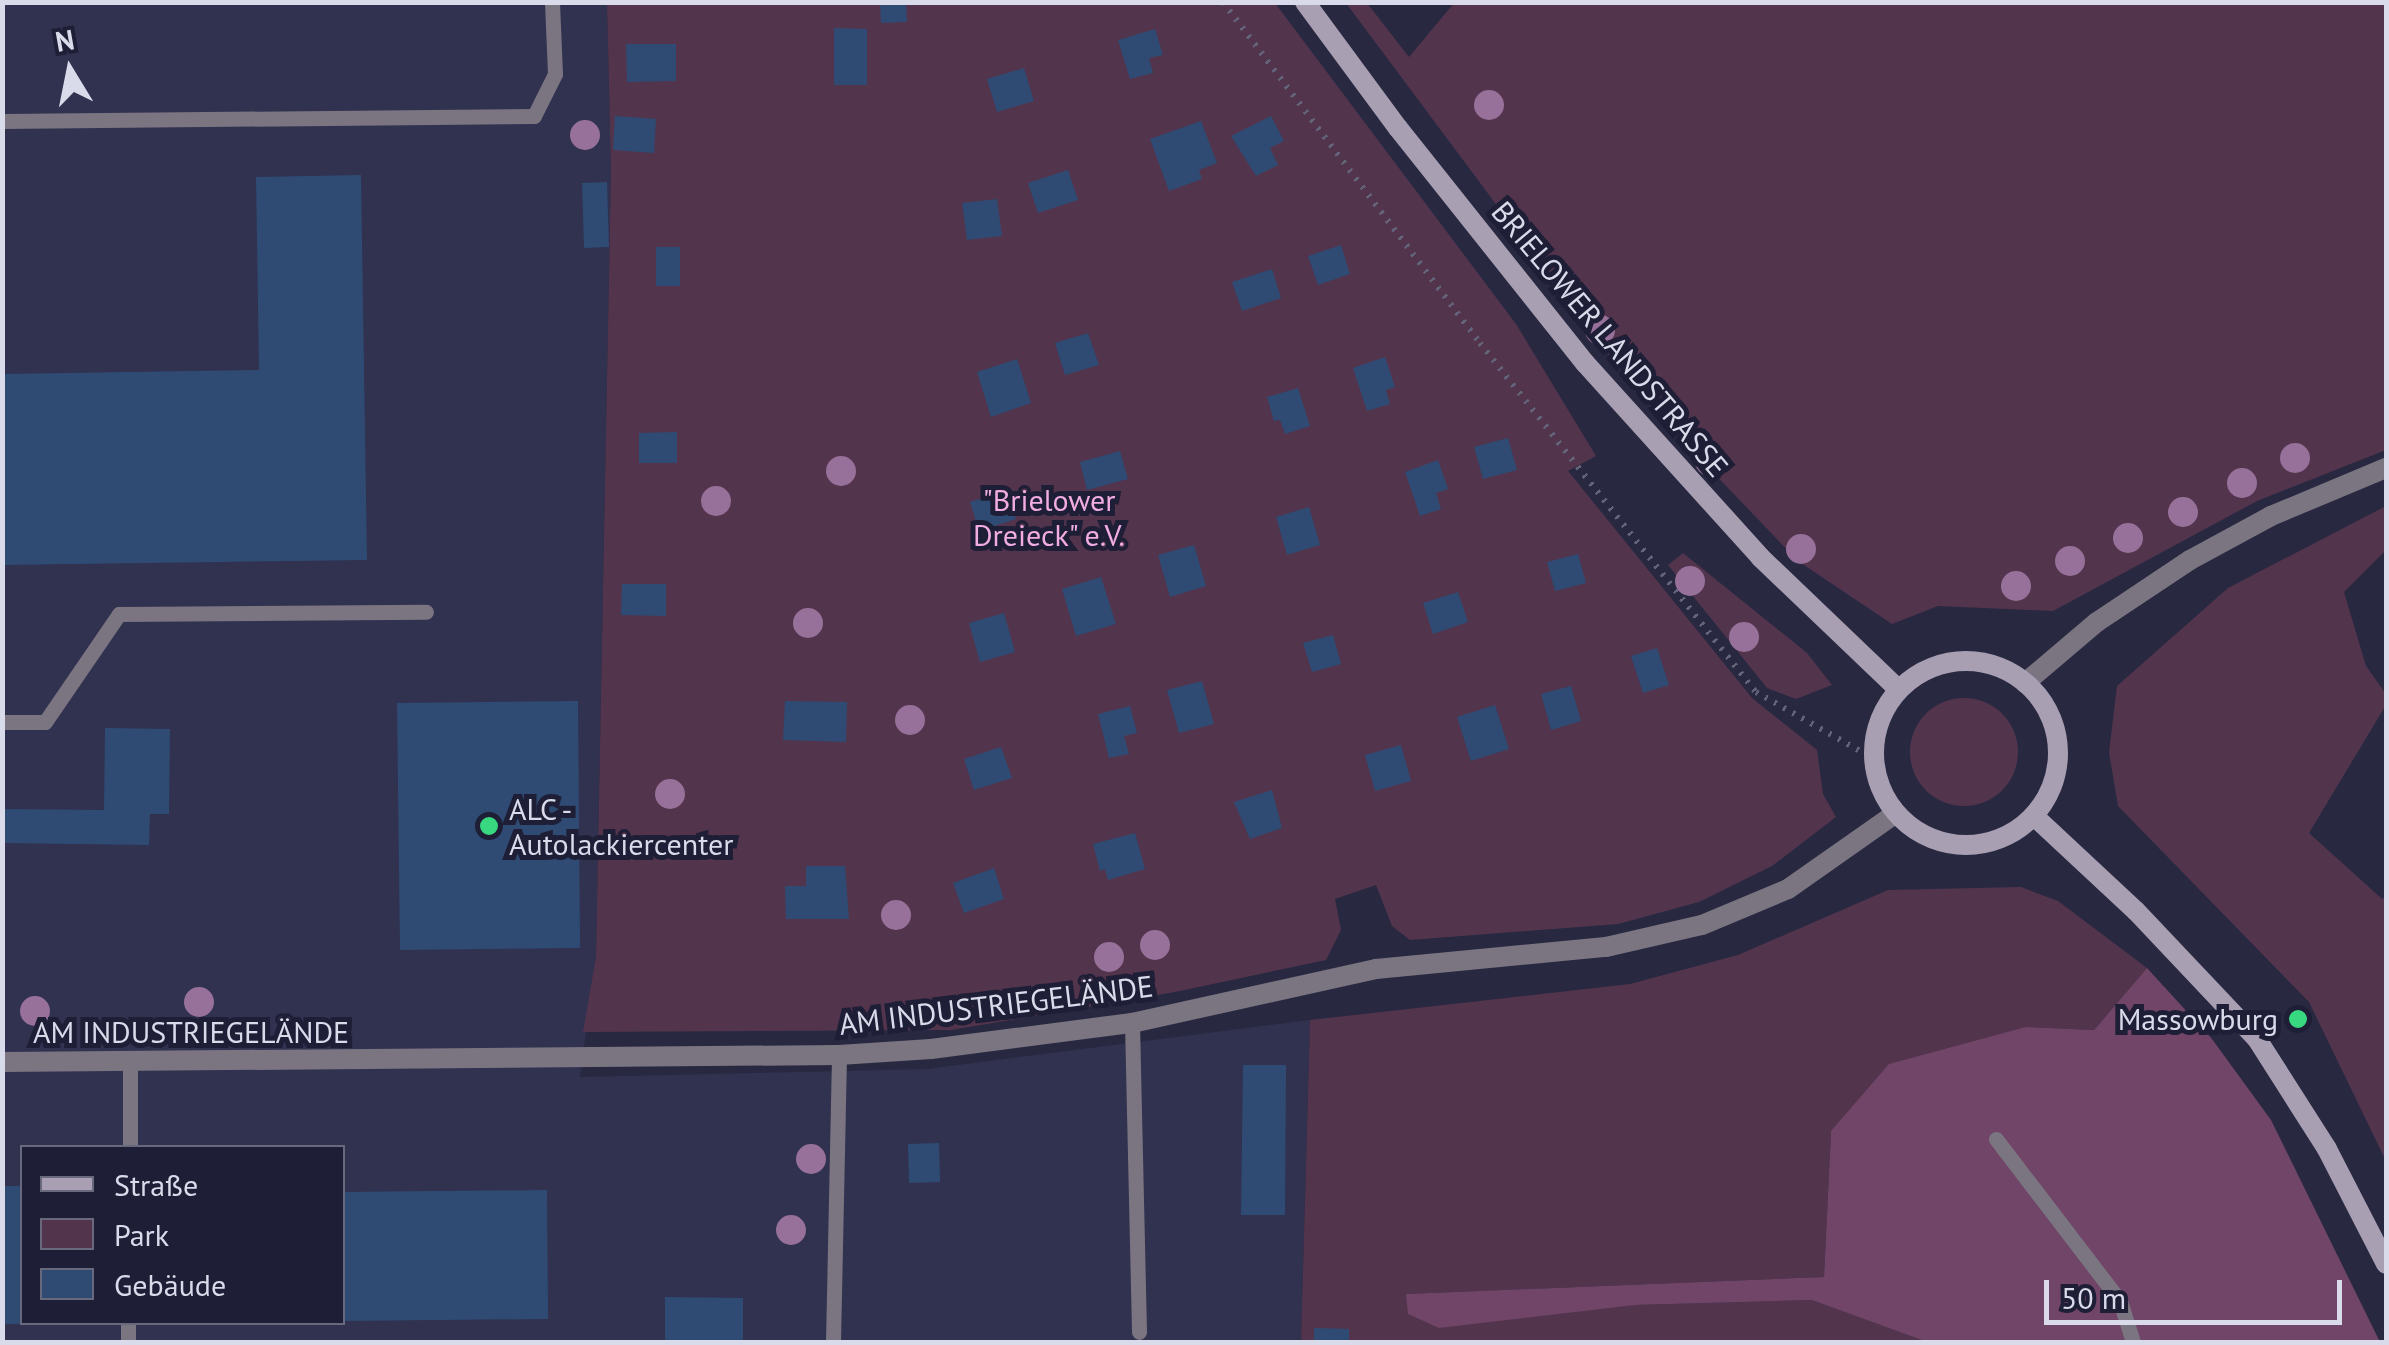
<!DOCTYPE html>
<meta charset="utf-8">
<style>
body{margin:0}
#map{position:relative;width:2389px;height:1345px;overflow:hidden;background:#282841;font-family:"PT Sans",sans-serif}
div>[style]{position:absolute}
.built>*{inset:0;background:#313150}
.green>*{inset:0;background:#53344d}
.round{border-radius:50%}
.forest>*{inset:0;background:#704567}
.building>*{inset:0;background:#2f4b73}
.path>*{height:6px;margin-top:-3px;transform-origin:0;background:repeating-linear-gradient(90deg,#636379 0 2.5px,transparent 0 10.5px)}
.lane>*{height:15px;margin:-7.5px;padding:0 7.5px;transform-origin:7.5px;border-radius:7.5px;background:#7b7581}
.street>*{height:20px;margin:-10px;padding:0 10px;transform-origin:10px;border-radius:10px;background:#7b7581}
.secondary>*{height:20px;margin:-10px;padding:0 10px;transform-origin:10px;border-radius:10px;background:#a99fb3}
.secondary>.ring{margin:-10px;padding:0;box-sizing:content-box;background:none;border:20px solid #a99fb3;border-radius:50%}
.trees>*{width:30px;height:30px;margin:-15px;border-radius:50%;background:#977199}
.dots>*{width:28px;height:28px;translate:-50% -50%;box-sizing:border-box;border:5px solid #1e1e36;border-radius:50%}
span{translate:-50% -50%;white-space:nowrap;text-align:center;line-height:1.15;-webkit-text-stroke:10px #1e1e36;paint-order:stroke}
.street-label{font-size:30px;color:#d9daea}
.park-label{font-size:30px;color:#f1ace1}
.poi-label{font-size:30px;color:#d9daea}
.left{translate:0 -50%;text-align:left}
.right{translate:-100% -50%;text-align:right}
.frame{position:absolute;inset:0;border:5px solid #d9daea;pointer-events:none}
.legend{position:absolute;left:20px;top:1145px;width:325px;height:180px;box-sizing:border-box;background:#1e1e36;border:2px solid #69697e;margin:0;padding:12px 18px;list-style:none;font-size:30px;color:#d9daea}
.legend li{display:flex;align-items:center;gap:20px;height:50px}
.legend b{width:50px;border:2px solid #69697e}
.north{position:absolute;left:20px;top:20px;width:100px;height:100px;-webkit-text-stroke:8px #1e1e36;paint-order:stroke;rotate:350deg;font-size:28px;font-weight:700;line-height:40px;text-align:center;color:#d9daea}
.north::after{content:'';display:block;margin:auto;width:35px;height:45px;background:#d9daea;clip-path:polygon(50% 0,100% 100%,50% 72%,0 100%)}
.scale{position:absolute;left:2044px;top:1280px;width:298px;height:45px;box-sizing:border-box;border:5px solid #d9daea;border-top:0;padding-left:12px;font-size:30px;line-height:35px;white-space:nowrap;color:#d9daea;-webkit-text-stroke:8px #1e1e36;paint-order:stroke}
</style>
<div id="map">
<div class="built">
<i style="clip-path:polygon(evenodd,3px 3px,607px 3px,611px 170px,596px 957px,580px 1077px,927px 1069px,1310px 1020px,1301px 1342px,3px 1342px,3px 3px,22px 1148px,342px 1148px,342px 1322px,22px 1322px,22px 1148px)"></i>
</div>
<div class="green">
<i style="clip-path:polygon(607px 3px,1275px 3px,1516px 324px,1596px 456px,1568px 471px,1752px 698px,1817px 750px,1823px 794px,1836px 817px,1772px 866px,1699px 902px,1618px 924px,1410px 940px,1392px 926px,1376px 885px,1335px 899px,1341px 930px,1326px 960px,1175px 992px,951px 1030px,583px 1032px,596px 957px,611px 170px)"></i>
<i style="clip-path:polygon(1346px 3px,1367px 3px,1409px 57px,1454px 3px,2386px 3px,2386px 450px,2257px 501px,2053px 611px,1938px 606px,1892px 624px,1798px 561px,1636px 392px)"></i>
<i style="clip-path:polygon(2386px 506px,2386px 550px,2344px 592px,2366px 666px,2386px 694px,2386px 705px,2309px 833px,2382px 899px,2386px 896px,2386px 1161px,2309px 1002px,2118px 806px,2109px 752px,2117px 686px,2228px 588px)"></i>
<i style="clip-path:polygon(1683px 553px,1807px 653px,1832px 685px,1796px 699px,1767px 688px,1668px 565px)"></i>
<i class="round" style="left:1910px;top:698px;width:108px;height:108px"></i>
<i style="clip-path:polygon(2021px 887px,2058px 901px,2147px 968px,2094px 1030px,2026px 1027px,1831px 1131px,1824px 1277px,1406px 1294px,1635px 1305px,1813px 1300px,1927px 1342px,1301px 1342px,1310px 1020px,1630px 984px,1738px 955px,1888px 890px)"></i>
</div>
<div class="forest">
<i style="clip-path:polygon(2147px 968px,2212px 1039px,2271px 1120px,2380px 1342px,1927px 1342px,1812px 1300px,1635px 1305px,1439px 1328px,1408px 1314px,1406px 1294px,1824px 1277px,1831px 1131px,1889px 1064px,2026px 1027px,2094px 1030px)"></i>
</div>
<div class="building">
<i style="clip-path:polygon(880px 2px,906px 2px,907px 22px,881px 23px)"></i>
<i style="clip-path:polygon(834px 28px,867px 29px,867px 85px,834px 85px)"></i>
<i style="clip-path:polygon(1155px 29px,1163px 55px,1149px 58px,1153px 73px,1130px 79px,1118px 40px)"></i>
<i style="clip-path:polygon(626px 44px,676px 44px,676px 81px,627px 82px)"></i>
<i style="clip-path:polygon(1024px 68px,1034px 101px,997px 112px,987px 79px)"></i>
<i style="clip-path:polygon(615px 116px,656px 119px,654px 153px,613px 150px)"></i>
<i style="clip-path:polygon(1271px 116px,1284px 141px,1270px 148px,1278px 165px,1256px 176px,1231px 136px)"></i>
<i style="clip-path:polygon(1201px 121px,1217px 163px,1199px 170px,1202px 179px,1169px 191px,1150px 139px)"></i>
<i style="clip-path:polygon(1068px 170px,1078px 200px,1038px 213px,1028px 183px)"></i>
<i style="clip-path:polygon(361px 175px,367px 560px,2px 565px,2px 374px,259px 370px,256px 177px)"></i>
<i style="clip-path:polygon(607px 182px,609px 247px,584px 248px,582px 183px)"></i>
<i style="clip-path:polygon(997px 199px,1002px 236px,967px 240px,962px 203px)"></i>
<i style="clip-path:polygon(1341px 245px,1350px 274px,1318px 285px,1308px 256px)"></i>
<i style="clip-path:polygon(656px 247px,680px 247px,680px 286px,656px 286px)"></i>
<i style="clip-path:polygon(1272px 269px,1281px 298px,1242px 311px,1232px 282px)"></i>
<i style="clip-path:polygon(1088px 333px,1099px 365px,1065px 375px,1055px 343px)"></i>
<i style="clip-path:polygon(1385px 357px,1395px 387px,1386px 390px,1390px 404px,1367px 411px,1353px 368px)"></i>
<i style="clip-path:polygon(1017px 359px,1031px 403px,991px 417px,977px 372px)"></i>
<i style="clip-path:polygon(1298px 388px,1310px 426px,1285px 434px,1280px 420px,1274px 421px,1267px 397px)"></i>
<i style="clip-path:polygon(677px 432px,677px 463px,639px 463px,639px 433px)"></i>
<i style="clip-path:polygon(1508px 438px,1517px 470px,1483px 479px,1474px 447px)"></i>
<i style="clip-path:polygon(1120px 451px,1128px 479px,1087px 490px,1080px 462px)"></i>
<i style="clip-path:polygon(1438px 460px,1448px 489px,1436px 493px,1441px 509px,1420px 516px,1405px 472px)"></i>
<i style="clip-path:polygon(1007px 490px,1016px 519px,979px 531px,970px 502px)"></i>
<i style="clip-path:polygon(1309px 507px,1320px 545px,1287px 555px,1276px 517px)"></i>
<i style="clip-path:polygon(1194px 545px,1206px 586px,1170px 597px,1158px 555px)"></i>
<i style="clip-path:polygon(1578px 554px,1586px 583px,1555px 591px,1547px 562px)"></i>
<i style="clip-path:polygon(1101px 577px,1116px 624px,1076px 636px,1062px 589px)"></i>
<i style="clip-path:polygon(622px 584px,666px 584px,666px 616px,621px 615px)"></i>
<i style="clip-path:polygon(1458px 592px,1468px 622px,1433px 634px,1423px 603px)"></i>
<i style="clip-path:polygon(1004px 613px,1015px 652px,980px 662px,969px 623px)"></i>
<i style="clip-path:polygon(1333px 635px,1341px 664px,1312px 672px,1303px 643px)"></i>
<i style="clip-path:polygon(1657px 648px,1669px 685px,1643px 693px,1631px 656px)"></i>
<i style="clip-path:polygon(1202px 681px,1214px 724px,1179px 733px,1167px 690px)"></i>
<i style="clip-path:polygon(1571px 686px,1581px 721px,1551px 730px,1541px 694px)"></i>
<i style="clip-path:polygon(578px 701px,580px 948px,400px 950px,397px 703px)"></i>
<i style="clip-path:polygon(785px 701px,847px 702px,846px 742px,783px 740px)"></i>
<i style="clip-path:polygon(1495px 705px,1509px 749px,1471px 761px,1457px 717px)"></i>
<i style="clip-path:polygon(1130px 706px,1137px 733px,1124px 736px,1129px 754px,1109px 758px,1098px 714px)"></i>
<i style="clip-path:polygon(105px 728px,170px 729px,169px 814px,150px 814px,149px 845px,3px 843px,3px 809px,104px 810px)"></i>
<i style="clip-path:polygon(1401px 745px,1411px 781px,1375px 791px,1365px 755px)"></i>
<i style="clip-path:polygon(1001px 747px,1012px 778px,974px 790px,964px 759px)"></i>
<i style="clip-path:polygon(1272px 790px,1282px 828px,1250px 839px,1234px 802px)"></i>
<i style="clip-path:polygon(1135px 833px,1145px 869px,1108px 880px,1105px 869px,1100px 871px,1093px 844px)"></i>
<i style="clip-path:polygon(806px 866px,845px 866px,849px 919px,786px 919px,785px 886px,806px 886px)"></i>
<i style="clip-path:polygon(994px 868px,1004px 899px,964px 913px,953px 883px)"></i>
<i style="clip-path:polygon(1243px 1065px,1286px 1065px,1285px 1215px,1241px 1215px)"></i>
<i style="clip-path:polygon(939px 1143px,940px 1182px,909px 1183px,908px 1144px)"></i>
<i style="clip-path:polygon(2px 1186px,22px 1186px,22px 1324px,2px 1324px)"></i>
<i style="clip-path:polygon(547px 1190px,548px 1319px,342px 1321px,342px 1192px)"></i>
<i style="clip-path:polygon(665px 1297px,743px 1298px,743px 1342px,665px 1342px)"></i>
<i style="clip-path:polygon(1314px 1328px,1349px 1329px,1349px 1342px,1314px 1342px)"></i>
</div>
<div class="path">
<i style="left:1223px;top:2px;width:427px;rotate:53deg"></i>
<i style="left:1480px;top:343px;width:445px;rotate:51.7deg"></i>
<i style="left:1756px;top:692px;width:136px;rotate:29.6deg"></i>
</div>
<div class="lane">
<i style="left:2px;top:121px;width:532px;rotate:-0.54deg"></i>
<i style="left:534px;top:116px;width:47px;rotate:-63.4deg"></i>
<i style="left:555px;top:74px;width:72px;rotate:-92.4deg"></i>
<i style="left:2px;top:722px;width:43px"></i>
<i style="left:45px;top:722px;width:131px;rotate:-55.6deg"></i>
<i style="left:119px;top:614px;width:307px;rotate:-0.4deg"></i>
<i style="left:1132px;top:1023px;width:309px;rotate:88.7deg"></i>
<i style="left:1996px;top:1139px;width:204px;rotate:52.6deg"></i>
<i style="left:2120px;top:1301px;width:43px;rotate:72.4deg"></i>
<i style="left:130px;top:1148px;width:86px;rotate:-90deg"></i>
<i style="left:128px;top:1342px;width:20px;rotate:-90deg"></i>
<i style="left:833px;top:1342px;width:287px;rotate:-88.8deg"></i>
</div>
<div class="street">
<i style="left:2025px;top:683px;width:94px;rotate:-40.3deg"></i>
<i style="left:2097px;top:622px;width:112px;rotate:-33.7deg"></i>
<i style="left:2190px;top:560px;width:92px;rotate:-28.5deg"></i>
<i style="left:2271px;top:516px;width:125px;rotate:-22.7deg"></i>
<i style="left:2px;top:1062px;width:837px;rotate:-0.48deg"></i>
<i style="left:839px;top:1055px;width:92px;rotate:-3.7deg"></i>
<i style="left:931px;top:1049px;width:203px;rotate:-7.4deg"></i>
<i style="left:1132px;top:1023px;width:250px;rotate:-12.5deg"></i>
<i style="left:1376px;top:969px;width:231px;rotate:-5.5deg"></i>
<i style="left:1606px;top:947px;width:98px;rotate:-12.9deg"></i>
<i style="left:1702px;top:925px;width:93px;rotate:-22.7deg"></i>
<i style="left:1788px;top:889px;width:132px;rotate:-35.1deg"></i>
</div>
<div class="secondary">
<i style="left:1305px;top:2px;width:157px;rotate:53.6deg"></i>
<i style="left:1398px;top:128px;width:300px;rotate:51.5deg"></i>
<i style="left:1585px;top:363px;width:261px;rotate:47.9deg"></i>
<i style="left:1760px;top:557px;width:191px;rotate:43.7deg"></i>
<i class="ring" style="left:1874px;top:661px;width:164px;height:164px"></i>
<i style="left:2034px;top:816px;width:139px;rotate:43deg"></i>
<i style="left:2136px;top:911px;width:176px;rotate:46.6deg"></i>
<i style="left:2257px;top:1039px;width:130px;rotate:57.5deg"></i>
<i style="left:2327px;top:1149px;width:129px;rotate:62.8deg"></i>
</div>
<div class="trees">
<i style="left:1489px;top:105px"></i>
<i style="left:585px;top:135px"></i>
<i style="left:1600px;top:330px"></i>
<i style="left:2295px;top:458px"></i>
<i style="left:1710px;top:461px"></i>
<i style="left:841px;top:471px"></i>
<i style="left:2242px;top:483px"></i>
<i style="left:716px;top:501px"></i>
<i style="left:2183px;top:512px"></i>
<i style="left:2128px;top:538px"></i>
<i style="left:1801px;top:549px"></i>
<i style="left:2070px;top:561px"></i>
<i style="left:1690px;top:581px"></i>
<i style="left:2016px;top:586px"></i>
<i style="left:808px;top:623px"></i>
<i style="left:1744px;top:637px"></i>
<i style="left:910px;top:720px"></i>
<i style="left:670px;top:794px"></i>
<i style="left:896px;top:915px"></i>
<i style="left:1155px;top:945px"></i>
<i style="left:1109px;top:957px"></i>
<i style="left:199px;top:1002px"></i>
<i style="left:35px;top:1011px"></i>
<i style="left:811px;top:1159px"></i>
<i style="left:791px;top:1230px"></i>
</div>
<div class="dots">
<i style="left:489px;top:826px;background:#38d880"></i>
<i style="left:2298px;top:1019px;background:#38d880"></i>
</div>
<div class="street-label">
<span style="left:1610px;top:339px;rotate:50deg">BRIELOWER LANDSTRASSE</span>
<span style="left:996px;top:1005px;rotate:-7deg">AM INDUSTRIEGELÄNDE</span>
<span style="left:191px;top:1032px">AM INDUSTRIEGELÄNDE</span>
</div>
<div class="park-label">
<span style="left:1049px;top:517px">"Brielower<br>Dreieck" e.V.</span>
</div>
<div class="poi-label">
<span class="left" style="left:509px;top:826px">ALC -<br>Autolackiercenter</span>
<span class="right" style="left:2278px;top:1019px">Massowburg</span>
</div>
<div class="frame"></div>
<ul class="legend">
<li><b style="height:12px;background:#a99fb3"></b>Straße</li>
<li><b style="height:28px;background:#53344d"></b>Park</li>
<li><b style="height:28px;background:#2f4b73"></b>Gebäude</li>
</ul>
<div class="north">N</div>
<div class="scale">50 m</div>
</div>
